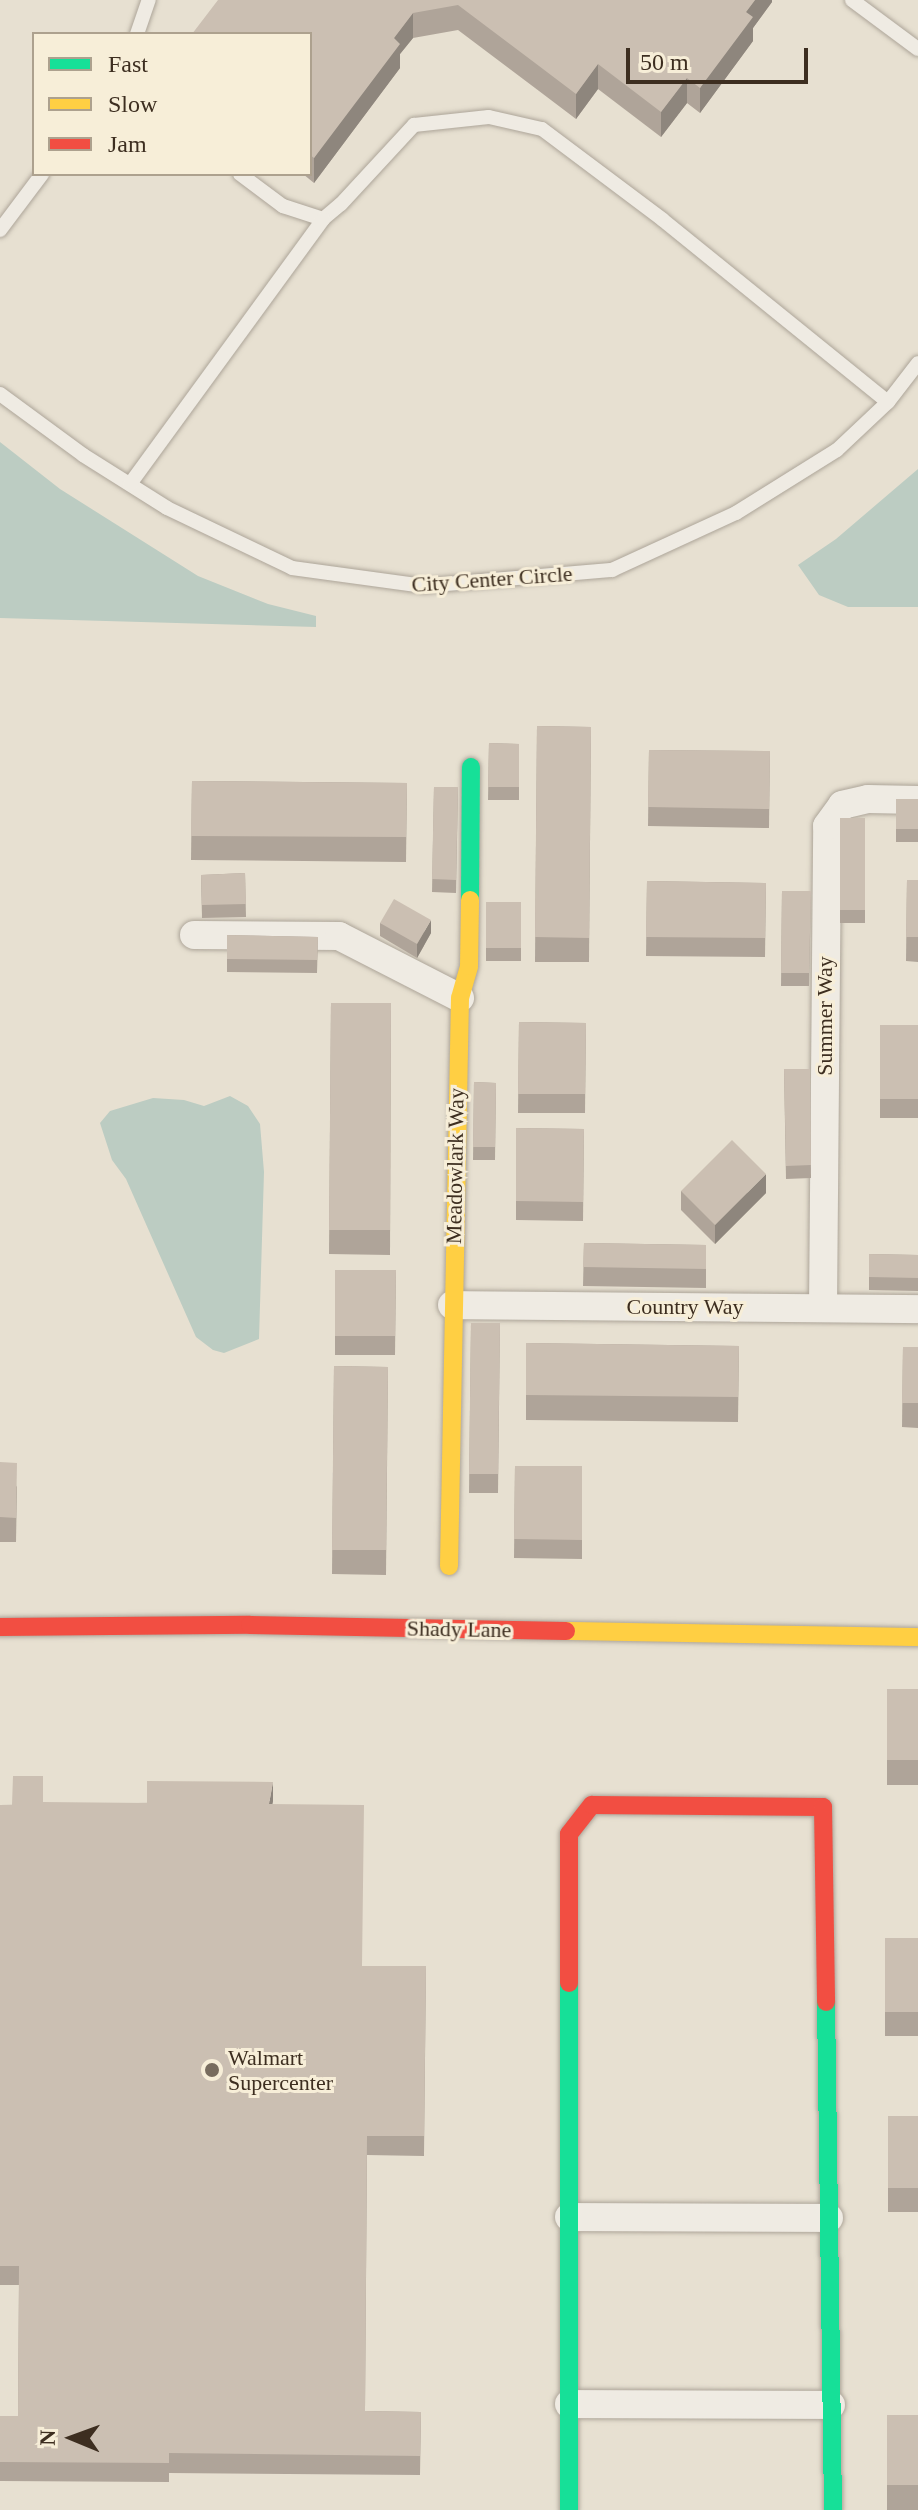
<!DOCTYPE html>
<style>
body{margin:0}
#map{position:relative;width:918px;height:2510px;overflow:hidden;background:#e7e0d1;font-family:"Times New Roman",serif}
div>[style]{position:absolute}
.water>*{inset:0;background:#bcccc2}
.roads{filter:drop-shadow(0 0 2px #ada599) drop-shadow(0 0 2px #ada599)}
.lane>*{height:14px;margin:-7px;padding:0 7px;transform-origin:7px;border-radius:7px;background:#efebe3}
.street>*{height:28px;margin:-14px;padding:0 14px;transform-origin:14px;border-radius:14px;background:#efebe3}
.fast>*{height:18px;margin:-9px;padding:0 9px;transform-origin:9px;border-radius:9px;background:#16e098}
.slow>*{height:18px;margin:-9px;padding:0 9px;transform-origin:9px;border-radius:9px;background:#ffcf43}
.jam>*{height:18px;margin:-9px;padding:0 9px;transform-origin:9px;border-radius:9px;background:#f24e42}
.wall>*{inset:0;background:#afa499}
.shaded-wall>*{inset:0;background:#8e867d}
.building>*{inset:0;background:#cbbfb2}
.dots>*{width:22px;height:22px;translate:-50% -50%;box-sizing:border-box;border:4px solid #f7eed8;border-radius:50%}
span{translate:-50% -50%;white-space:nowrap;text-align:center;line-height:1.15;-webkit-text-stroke:6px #f7eed8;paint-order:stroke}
.street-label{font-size:22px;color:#3d2e20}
.poi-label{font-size:22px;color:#3d2e20}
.left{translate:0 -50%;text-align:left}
.legend{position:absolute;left:32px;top:32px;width:280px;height:144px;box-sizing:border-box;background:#f7eed8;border:2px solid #ada18e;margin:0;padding:10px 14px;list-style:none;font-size:24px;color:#3d2e20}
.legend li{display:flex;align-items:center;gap:16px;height:40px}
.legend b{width:40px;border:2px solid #ada18e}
.north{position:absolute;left:32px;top:2398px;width:80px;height:80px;-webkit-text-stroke:6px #f7eed8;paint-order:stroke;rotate:271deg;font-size:22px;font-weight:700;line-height:32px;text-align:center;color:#3d2e20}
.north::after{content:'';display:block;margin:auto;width:28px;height:36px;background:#3d2e20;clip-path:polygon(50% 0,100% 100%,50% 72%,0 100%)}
.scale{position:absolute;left:626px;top:48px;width:182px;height:36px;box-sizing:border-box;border:4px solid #3d2e20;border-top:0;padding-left:10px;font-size:24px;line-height:28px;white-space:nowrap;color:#3d2e20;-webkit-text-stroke:6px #f7eed8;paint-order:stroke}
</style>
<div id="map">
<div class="water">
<i style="clip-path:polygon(0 442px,60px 489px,198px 576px,268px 604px,316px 616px,316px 627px,0 618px)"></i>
<i style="clip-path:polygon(918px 469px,918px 607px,848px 607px,819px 595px,798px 565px,836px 539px)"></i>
<i style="clip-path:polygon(230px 1096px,248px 1106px,260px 1124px,264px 1172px,259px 1339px,224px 1353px,213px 1350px,196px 1337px,126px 1179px,112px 1160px,100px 1123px,110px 1111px,153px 1098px,184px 1100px,204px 1106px)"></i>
</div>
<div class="roads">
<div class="lane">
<i style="left:852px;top:0;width:82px;rotate:36.6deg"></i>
<i style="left:137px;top:34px;width:36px;rotate:-71deg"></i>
<i style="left:240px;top:174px;width:54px;rotate:36.7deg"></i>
<i style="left:283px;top:206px;width:42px;rotate:18deg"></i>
<i style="left:323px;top:219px;width:23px;rotate:-40deg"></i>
<i style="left:341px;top:204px;width:108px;rotate:-47.3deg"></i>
<i style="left:414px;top:125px;width:75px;rotate:-6.1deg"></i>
<i style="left:489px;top:117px;width:54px;rotate:12.8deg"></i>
<i style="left:542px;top:129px;width:151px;rotate:36.9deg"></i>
<i style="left:663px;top:220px;width:289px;rotate:39deg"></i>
<i style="left:0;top:230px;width:70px;rotate:-53.1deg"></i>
<i style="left:0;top:394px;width:103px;rotate:36.3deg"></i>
<i style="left:83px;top:455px;width:99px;rotate:32.2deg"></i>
<i style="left:167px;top:508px;width:139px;rotate:25.6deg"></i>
<i style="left:292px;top:568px;width:133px;rotate:7.8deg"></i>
<i style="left:424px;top:586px;width:189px;rotate:-4.9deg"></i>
<i style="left:612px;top:570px;width:136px;rotate:-24.7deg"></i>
<i style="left:736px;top:513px;width:119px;rotate:-32deg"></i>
<i style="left:837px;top:450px;width:70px;rotate:-43.3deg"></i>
<i style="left:888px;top:402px;width:49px;rotate:-52.4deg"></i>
<i style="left:130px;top:484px;width:328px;rotate:-53.9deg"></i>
</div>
<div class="street">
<i style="left:194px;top:935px;width:145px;rotate:0.4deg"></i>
<i style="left:339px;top:936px;width:136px;rotate:27.1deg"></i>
<i style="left:452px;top:1305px;width:466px;rotate:0.5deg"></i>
<i style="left:823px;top:1308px;width:482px;rotate:-89.5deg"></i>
<i style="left:827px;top:826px;width:26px;rotate:-54deg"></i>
<i style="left:842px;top:805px;width:27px;rotate:-13deg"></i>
<i style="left:868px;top:799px;width:50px;rotate:1.1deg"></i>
<i style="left:569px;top:2217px;width:260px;rotate:0.2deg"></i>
<i style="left:569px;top:2404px;width:262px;rotate:0.2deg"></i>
</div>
<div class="fast">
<i style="left:470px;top:900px;width:133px;rotate:-89.6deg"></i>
<i style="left:569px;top:1983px;width:527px;rotate:90deg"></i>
<i style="left:826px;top:2002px;width:508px;rotate:89.21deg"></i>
</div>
<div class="slow">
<i style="left:449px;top:1566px;width:568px;rotate:-88.89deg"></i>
<i style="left:460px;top:998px;width:33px;rotate:-74deg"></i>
<i style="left:469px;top:966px;width:66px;rotate:-89.1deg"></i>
<i style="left:566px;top:1631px;width:352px;rotate:1deg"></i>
</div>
<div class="jam">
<i style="left:0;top:1627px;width:250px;rotate:-0.5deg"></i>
<i style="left:250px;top:1625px;width:316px;rotate:1.1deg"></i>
<i style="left:569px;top:1983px;width:149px;rotate:-90deg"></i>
<i style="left:569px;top:1834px;width:37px;rotate:-52deg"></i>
<i style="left:592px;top:1805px;width:231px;rotate:0.5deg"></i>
<i style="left:823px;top:1807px;width:195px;rotate:89.1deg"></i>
</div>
</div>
<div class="wall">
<i style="clip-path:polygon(218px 0,772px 0,772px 2px,753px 28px,753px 41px,700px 113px,687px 103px,661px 137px,598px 89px,576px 119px,458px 30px,413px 38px,400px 54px,400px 68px,314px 183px,303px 174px,310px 174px,310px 34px)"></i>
<i style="clip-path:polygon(537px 726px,591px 727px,589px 962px,535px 962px)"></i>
<i style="clip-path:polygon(489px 743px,519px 744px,519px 800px,488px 800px)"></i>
<i style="clip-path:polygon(649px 750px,770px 751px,769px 828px,648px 826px)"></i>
<i style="clip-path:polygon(192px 781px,407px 783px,406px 862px,191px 860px)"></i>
<i style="clip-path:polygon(434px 787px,458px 787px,456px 893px,432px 892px)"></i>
<i style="clip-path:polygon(896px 799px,918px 799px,918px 842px,896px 842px)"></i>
<i style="clip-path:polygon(840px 818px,865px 818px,865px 923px,840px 923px)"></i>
<i style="clip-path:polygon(245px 873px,246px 917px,202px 918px,201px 875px)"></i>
<i style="clip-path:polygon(907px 880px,918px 880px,918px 962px,906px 961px)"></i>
<i style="clip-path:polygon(647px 881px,766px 883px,765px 957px,646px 956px)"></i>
<i style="clip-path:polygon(782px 891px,811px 891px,809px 986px,781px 986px)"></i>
<i style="clip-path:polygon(486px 902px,521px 902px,521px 961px,486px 961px)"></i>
<i style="clip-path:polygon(380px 923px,431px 933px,417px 958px,380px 936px)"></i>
<i style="clip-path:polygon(227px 935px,318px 937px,317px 973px,227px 972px)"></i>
<i style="clip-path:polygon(331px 1003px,391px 1003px,390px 1255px,329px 1254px)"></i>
<i style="clip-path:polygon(519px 1022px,586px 1023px,585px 1113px,518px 1113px)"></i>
<i style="clip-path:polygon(880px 1025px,918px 1025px,918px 1118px,880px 1118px)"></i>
<i style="clip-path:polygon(784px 1069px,810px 1069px,811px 1178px,786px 1179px)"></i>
<i style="clip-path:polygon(474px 1082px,496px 1083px,495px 1160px,473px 1160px)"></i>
<i style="clip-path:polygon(516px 1128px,584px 1129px,583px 1221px,516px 1220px)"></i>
<i style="clip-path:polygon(681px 1191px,766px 1193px,715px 1244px,681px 1210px)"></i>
<i style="clip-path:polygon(584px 1243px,706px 1245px,706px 1288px,583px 1286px)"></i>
<i style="clip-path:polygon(869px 1254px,918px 1255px,918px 1291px,869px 1290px)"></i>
<i style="clip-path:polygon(335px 1270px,396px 1270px,395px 1355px,335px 1355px)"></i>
<i style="clip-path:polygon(471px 1323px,500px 1323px,498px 1493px,469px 1493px)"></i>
<i style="clip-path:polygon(526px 1343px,739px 1346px,738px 1422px,526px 1420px)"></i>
<i style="clip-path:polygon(903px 1347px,918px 1347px,918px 1428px,902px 1427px)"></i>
<i style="clip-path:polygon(334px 1366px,388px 1367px,386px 1575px,332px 1574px)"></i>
<i style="clip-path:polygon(0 1462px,17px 1487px,16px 1542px,0 1542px)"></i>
<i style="clip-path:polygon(515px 1466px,582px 1466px,582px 1559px,514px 1558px)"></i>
<i style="clip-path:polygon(887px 1689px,918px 1689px,918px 1785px,887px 1785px)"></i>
<i style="clip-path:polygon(273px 1801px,272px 1804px,362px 1966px,426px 1966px,424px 2156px,367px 2155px,365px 2411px,421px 2412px,420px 2475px,169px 2473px,169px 2482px,0 2481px,0 2416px,18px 2416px,19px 2285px,0 2285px,0 1805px)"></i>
<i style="clip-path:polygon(885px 1938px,918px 1938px,918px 2036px,885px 2036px)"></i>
<i style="clip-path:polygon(888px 2116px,918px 2116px,918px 2212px,888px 2212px)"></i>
<i style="clip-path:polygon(887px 2415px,918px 2415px,918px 2510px,887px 2510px)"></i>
</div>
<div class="shaded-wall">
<i style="clip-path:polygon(755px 0,772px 0,772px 2px,753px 28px,753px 41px,700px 113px,700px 88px,746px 12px)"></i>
<i style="clip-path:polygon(413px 13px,413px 38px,400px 54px,400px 68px,314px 183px,314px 158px,394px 38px)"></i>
<i style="clip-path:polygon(598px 64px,598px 89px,576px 119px,576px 94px)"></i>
<i style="clip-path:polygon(687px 78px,687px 103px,661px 137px,661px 112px)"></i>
<i style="clip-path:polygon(431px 920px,431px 933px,417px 958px,417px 944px)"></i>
<i style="clip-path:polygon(766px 1174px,766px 1193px,715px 1244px,715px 1225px)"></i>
<i style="clip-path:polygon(273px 1782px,273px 1801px,269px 1823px,269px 1804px)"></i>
</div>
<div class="building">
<i style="clip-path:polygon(218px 0,755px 0,746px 12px,753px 17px,700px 88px,687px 78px,661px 112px,598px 64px,576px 94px,458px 5px,413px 13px,394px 38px,400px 44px,314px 158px,310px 155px,310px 34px,192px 34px)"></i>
<i style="clip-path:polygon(537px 726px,591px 727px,589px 938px,535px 937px)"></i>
<i style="clip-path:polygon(489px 743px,519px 744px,519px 787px,488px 787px)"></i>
<i style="clip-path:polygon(649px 750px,770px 751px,769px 809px,648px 807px)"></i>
<i style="clip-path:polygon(192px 781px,407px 783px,406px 837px,191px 836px)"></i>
<i style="clip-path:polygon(434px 787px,458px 787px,456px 880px,432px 879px)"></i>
<i style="clip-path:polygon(896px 799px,918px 799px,918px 829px,896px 829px)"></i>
<i style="clip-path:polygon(840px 818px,865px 818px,865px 910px,840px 910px)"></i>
<i style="clip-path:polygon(245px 873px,246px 904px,202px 905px,201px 875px)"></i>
<i style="clip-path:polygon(907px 880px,918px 880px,918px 937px,906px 937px)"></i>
<i style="clip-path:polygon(647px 881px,766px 883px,765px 938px,646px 937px)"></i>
<i style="clip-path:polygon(782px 891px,811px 891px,809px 973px,781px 973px)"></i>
<i style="clip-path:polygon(394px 899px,431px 920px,417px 944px,380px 923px)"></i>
<i style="clip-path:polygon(486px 902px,521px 902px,521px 948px,486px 948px)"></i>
<i style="clip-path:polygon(227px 935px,318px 937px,317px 960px,227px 959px)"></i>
<i style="clip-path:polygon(331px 1003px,391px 1003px,390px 1230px,329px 1230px)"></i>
<i style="clip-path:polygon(519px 1022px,586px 1023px,585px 1094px,518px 1094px)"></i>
<i style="clip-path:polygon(880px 1025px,918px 1025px,918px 1099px,880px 1099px)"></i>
<i style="clip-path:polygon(784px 1069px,810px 1069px,811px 1165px,786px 1166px)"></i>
<i style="clip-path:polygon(474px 1082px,496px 1083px,495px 1147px,473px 1147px)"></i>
<i style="clip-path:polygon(516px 1128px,584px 1129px,583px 1202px,516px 1201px)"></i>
<i style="clip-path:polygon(732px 1140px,766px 1174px,715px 1225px,681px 1191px)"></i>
<i style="clip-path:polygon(584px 1243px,706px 1245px,706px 1269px,583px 1267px)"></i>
<i style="clip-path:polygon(869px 1254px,918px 1255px,918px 1278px,869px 1277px)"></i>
<i style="clip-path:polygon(335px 1270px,396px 1270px,395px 1336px,335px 1336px)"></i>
<i style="clip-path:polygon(471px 1323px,500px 1323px,498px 1474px,469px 1474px)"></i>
<i style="clip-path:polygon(526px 1343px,739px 1346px,738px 1397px,526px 1395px)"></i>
<i style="clip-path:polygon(903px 1347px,918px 1347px,918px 1403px,902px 1403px)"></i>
<i style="clip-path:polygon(334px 1366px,388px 1367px,386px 1550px,332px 1550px)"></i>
<i style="clip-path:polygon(0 1462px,17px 1463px,16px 1518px,0 1517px)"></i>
<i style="clip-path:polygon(515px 1466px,582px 1466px,582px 1540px,514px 1539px)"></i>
<i style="clip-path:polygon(887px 1689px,918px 1689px,918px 1760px,887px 1760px)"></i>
<i style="clip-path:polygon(13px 1776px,43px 1776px,43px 1802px,147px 1803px,147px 1781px,273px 1782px,269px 1804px,364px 1805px,362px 1966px,426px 1966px,424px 2136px,367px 2136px,365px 2411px,421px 2412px,420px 2456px,169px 2453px,169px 2463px,0 2462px,0 2416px,18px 2416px,19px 2266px,0 2266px,0 1805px,12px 1805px)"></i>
<i style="clip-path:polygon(885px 1938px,918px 1938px,918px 2012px,885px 2012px)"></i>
<i style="clip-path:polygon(888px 2116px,918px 2116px,918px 2188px,888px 2188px)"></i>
<i style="clip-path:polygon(887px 2415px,918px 2415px,918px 2485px,887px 2485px)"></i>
</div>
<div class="dots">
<i style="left:212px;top:2070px;background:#786c5e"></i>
</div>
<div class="street-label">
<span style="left:492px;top:579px;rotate:-4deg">City Center Circle</span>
<span style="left:825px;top:1016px;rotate:-90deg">Summer Way</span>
<span style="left:455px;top:1166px;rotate:-89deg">Meadowlark Way</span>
<span style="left:685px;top:1307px">Country Way</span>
<span style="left:459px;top:1629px;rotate:1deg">Shady Lane</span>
</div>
<div class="poi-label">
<span class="left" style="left:228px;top:2070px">Walmart<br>Supercenter</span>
</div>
<ul class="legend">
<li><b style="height:10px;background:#16e098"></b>Fast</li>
<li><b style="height:10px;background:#ffcf43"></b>Slow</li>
<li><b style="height:10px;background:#f24e42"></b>Jam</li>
</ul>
<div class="north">N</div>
<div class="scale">50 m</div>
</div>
